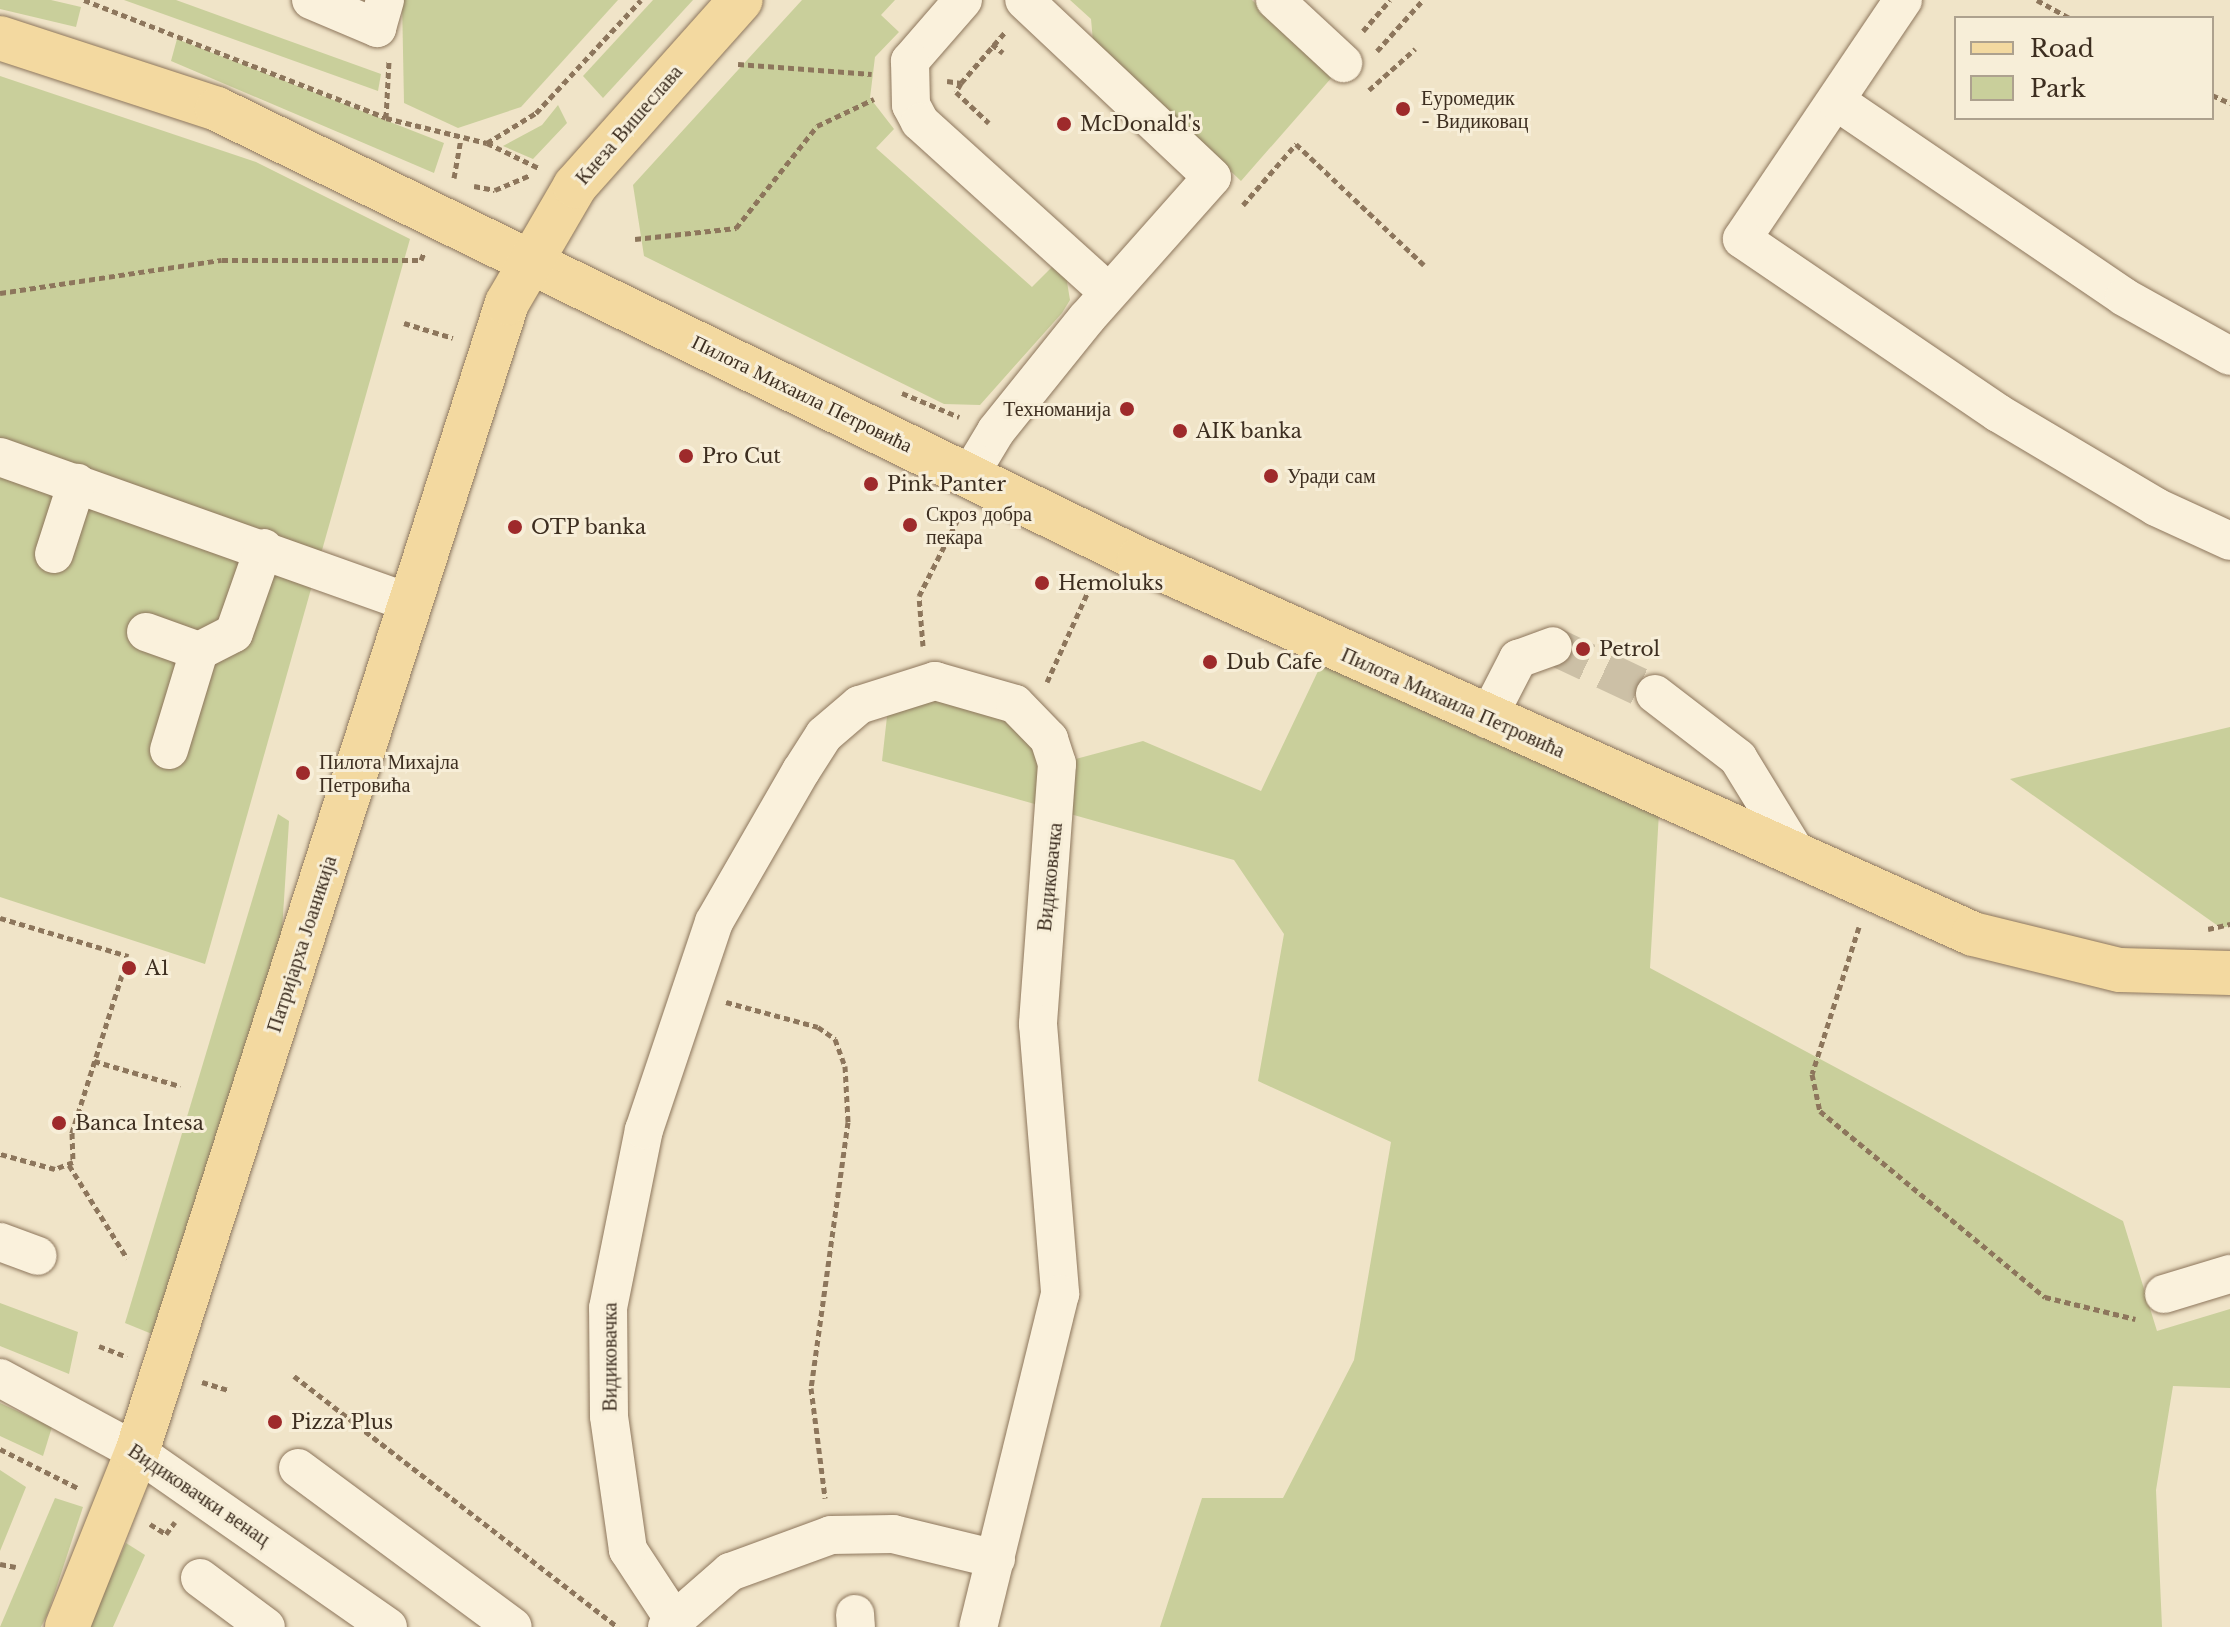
<!DOCTYPE html>
<meta charset="utf-8">
<style>
body{margin:0}
#map{position:relative;width:2230px;height:1627px;overflow:hidden;background:#f0e4c8;font-family:"Libre Baskerville",serif}
div>[style]{position:absolute}
.green>*{inset:0;background:#c9cf9b}
.minor-tunnel>*{height:38px;margin-top:-19px;transform-origin:0;background:repeating-linear-gradient(90deg,#ccc0a6 0 38px,transparent 0 57px)}
.path>*{height:5px;margin-top:-2.5px;transform-origin:0;background:repeating-linear-gradient(90deg,#8d765c 0 6px,transparent 0 10px)}
.roads{filter:drop-shadow(0 0 2px #8d765c) drop-shadow(0 0 2px #8d765c)}
.minor>*{height:38px;margin:-19px;padding:0 19px;transform-origin:19px;border-radius:19px;background:#faf1dc}
.major>*{height:44px;margin:-22px;padding:0 22px;transform-origin:22px;border-radius:22px;background:#f3d9a0}
.dots>*{width:22px;height:22px;translate:-50% -50%;box-sizing:border-box;border:4px solid #f7eed8;border-radius:50%}
span{translate:-50% -50%;white-space:nowrap;text-align:center;line-height:1.15;-webkit-text-stroke:6px #f7eed8;paint-order:stroke}
.poi-label{font-size:20px;color:#3d2e20}
.left{translate:0 -50%;text-align:left}
.right{translate:-100% -50%;text-align:right}
.street-label{font-size:20px;color:#3d2e20}
.legend{position:absolute;left:1954px;top:16px;width:260px;height:104px;box-sizing:border-box;background:#f7eed8;border:2px solid #ada18e;margin:0;padding:10px 14px;list-style:none;font-size:24px;color:#3d2e20}
.legend li{display:flex;align-items:center;gap:16px;height:40px}
.legend b{width:40px;border:2px solid #ada18e}
</style>
<div id="map">
<div class="green">
<i style="clip-path:polygon(0 0,51px 0,81px 7px,76px 27px,0 9px)"></i>
<i style="clip-path:polygon(124px 0,176px 0,381px 74px,378px 91px)"></i>
<i style="clip-path:polygon(402px 0,618px 0,521px 107px,458px 128px,404px 103px)"></i>
<i style="clip-path:polygon(653px 0,693px 0,603px 98px,583px 76px)"></i>
<i style="clip-path:polygon(802px 0,895px 0,881px 15px,899px 32px,875px 57px,870px 98px,894px 129px,876px 148px,1032px 287px,1055px 264px,1066px 276px,1070px 300px,1062px 313px,980px 405px,944px 404px,644px 256px,633px 185px)"></i>
<i style="clip-path:polygon(1070px 0,1252px 0,1333px 76px,1241px 181px,1093px 41px,1091px 19px)"></i>
<i style="clip-path:polygon(177px 39px,444px 143px,434px 173px,171px 61px)"></i>
<i style="clip-path:polygon(0 76px,256px 162px,410px 239px,205px 964px,0 897px)"></i>
<i style="clip-path:polygon(558px 105px,567px 123px,533px 159px,503px 146px,542px 125px)"></i>
<i style="clip-path:polygon(1329px 648px,1660px 795px,1650px 968px,2123px 1221px,2157px 1331px,2230px 1309px,2230px 1388px,2173px 1386px,2156px 1490px,2162px 1627px,1160px 1627px,1202px 1498px,1283px 1498px,1354px 1360px,1391px 1142px,1258px 1081px,1284px 934px,1234px 860px,882px 761px,890px 690px,966px 684px,1057px 764px,1143px 741px,1261px 791px)"></i>
<i style="clip-path:polygon(2230px 727px,2230px 926px,2221px 928px,2010px 779px)"></i>
<i style="clip-path:polygon(278px 814px,289px 821px,282px 931px,152px 1334px,125px 1323px)"></i>
<i style="clip-path:polygon(0 1303px,78px 1332px,69px 1374px,0 1346px)"></i>
<i style="clip-path:polygon(0 1403px,52px 1427px,43px 1456px,0 1436px)"></i>
<i style="clip-path:polygon(0 1470px,26px 1487px,0 1551px)"></i>
<i style="clip-path:polygon(55px 1498px,83px 1507px,48px 1613px,41px 1627px,0 1627px)"></i>
<i style="clip-path:polygon(126px 1543px,145px 1555px,113px 1627px,88px 1627px)"></i>
</div>
<div class="minor-tunnel">
<i style="left:1553px;top:646px;width:113px;rotate:25.2deg"></i>
</div>
<div class="path">
<i style="left:84px;top:0;width:324px;rotate:21.3deg"></i>
<i style="left:386px;top:118px;width:104px;rotate:13.9deg"></i>
<i style="left:487px;top:143px;width:57px;rotate:-31.5deg"></i>
<i style="left:536px;top:113px;width:154px;rotate:-47.1deg"></i>
<i style="left:2037px;top:0;width:38px;rotate:29deg"></i>
<i style="left:1363px;top:31px;width:41px;rotate:-48.9deg"></i>
<i style="left:992px;top:44px;width:14px;rotate:39deg"></i>
<i style="left:1377px;top:51px;width:69px;rotate:-48deg"></i>
<i style="left:738px;top:64px;width:134px;rotate:4.3deg"></i>
<i style="left:947px;top:81px;width:14px;rotate:8deg"></i>
<i style="left:961px;top:83px;width:67px;rotate:-49.2deg"></i>
<i style="left:961px;top:83px;width:10px;rotate:119deg"></i>
<i style="left:956px;top:92px;width:45px;rotate:43.2deg"></i>
<i style="left:1369px;top:90px;width:62px;rotate:-41.7deg"></i>
<i style="left:2212px;top:95px;width:20px;rotate:24deg"></i>
<i style="left:386px;top:118px;width:57px;rotate:-87deg"></i>
<i style="left:487px;top:143px;width:58px;rotate:25.7deg"></i>
<i style="left:454px;top:178px;width:39px;rotate:-80deg"></i>
<i style="left:474px;top:186px;width:21px;rotate:11deg"></i>
<i style="left:495px;top:190px;width:39px;rotate:-23deg"></i>
<i style="left:1243px;top:205px;width:81px;rotate:-49deg"></i>
<i style="left:1296px;top:144px;width:176px;rotate:43.4deg"></i>
<i style="left:635px;top:239px;width:102px;rotate:-6.2deg"></i>
<i style="left:736px;top:228px;width:130px;rotate:-51.5deg"></i>
<i style="left:817px;top:126px;width:63px;rotate:-25.3deg"></i>
<i style="left:0;top:293px;width:224px;rotate:-8.5deg"></i>
<i style="left:222px;top:260px;width:199px"></i>
<i style="left:421px;top:260px;width:8px;rotate:-67deg"></i>
<i style="left:404px;top:323px;width:51px;rotate:17deg"></i>
<i style="left:902px;top:393px;width:62px;rotate:22.8deg"></i>
<i style="left:923px;top:646px;width:50px;rotate:-94.6deg"></i>
<i style="left:919px;top:596px;width:91px;rotate:-63.2deg"></i>
<i style="left:1047px;top:682px;width:109px;rotate:-65.6deg"></i>
<i style="left:0;top:918px;width:134px;rotate:16.5deg"></i>
<i style="left:128px;top:956px;width:186px;rotate:107.6deg"></i>
<i style="left:72px;top:1133px;width:29px;rotate:88deg"></i>
<i style="left:73px;top:1162px;width:19px;rotate:159deg"></i>
<i style="left:55px;top:1169px;width:57px;rotate:-164.7deg"></i>
<i style="left:1859px;top:927px;width:154px;rotate:107.7deg"></i>
<i style="left:1812px;top:1074px;width:38px;rotate:78deg"></i>
<i style="left:1820px;top:1111px;width:292px;rotate:39.6deg"></i>
<i style="left:2045px;top:1297px;width:93px;rotate:13.7deg"></i>
<i style="left:2208px;top:929px;width:23px;rotate:-13deg"></i>
<i style="left:726px;top:1002px;width:95px;rotate:15.2deg"></i>
<i style="left:818px;top:1027px;width:21px;rotate:35deg"></i>
<i style="left:835px;top:1039px;width:29px;rotate:70deg"></i>
<i style="left:845px;top:1066px;width:56px;rotate:86.9deg"></i>
<i style="left:848px;top:1122px;width:269px;rotate:97.9deg"></i>
<i style="left:811px;top:1388px;width:111px;rotate:82.7deg"></i>
<i style="left:94px;top:1061px;width:90px;rotate:16.2deg"></i>
<i style="left:69px;top:1165px;width:110px;rotate:58.1deg"></i>
<i style="left:99px;top:1346px;width:30px;rotate:21deg"></i>
<i style="left:294px;top:1376px;width:410px;rotate:37.8deg"></i>
<i style="left:202px;top:1382px;width:27px;rotate:17deg"></i>
<i style="left:0;top:1449px;width:87px;rotate:26.6deg"></i>
<i style="left:150px;top:1524px;width:19px;rotate:32deg"></i>
<i style="left:166px;top:1534px;width:15px;rotate:-53deg"></i>
<i style="left:0;top:1564px;width:16px;rotate:11deg"></i>
</div>
<div class="roads">
<div class="minor">
<i style="left:311px;top:0;width:72px;rotate:23deg"></i>
<i style="left:377px;top:28px;width:29px;rotate:-74deg"></i>
<i style="left:963px;top:0;width:81px;rotate:131deg"></i>
<i style="left:910px;top:61px;width:44px;rotate:88.7deg"></i>
<i style="left:911px;top:105px;width:19px;rotate:62deg"></i>
<i style="left:920px;top:122px;width:253px;rotate:42.1deg"></i>
<i style="left:1275px;top:0;width:93px;rotate:42.8deg"></i>
<i style="left:1903px;top:0;width:288px;rotate:124deg"></i>
<i style="left:1742px;top:239px;width:310px;rotate:34.2deg"></i>
<i style="left:1998px;top:413px;width:184px;rotate:30.7deg"></i>
<i style="left:2156px;top:507px;width:81px;rotate:24.7deg"></i>
<i style="left:1836px;top:101px;width:348px;rotate:34.2deg"></i>
<i style="left:2124px;top:297px;width:121px;rotate:29.1deg"></i>
<i style="left:0;top:457px;width:438px;rotate:19.6deg"></i>
<i style="left:969px;top:476px;width:52px;rotate:-59deg"></i>
<i style="left:996px;top:431px;width:145px;rotate:-51.2deg"></i>
<i style="left:1087px;top:318px;width:188px;rotate:-48.4deg"></i>
<i style="left:1212px;top:177px;width:258px;rotate:-136.7deg"></i>
<i style="left:54px;top:554px;width:75px;rotate:-72.1deg"></i>
<i style="left:146px;top:632px;width:56px;rotate:19.7deg"></i>
<i style="left:1655px;top:694px;width:105px;rotate:37.6deg"></i>
<i style="left:1738px;top:758px;width:115px;rotate:58.5deg"></i>
<i style="left:1487px;top:719px;width:68px;rotate:-62.7deg"></i>
<i style="left:1518px;top:659px;width:37px;rotate:-20deg"></i>
<i style="left:169px;top:750px;width:103px;rotate:-73.1deg"></i>
<i style="left:199px;top:651px;width:39px;rotate:-27deg"></i>
<i style="left:234px;top:633px;width:90px;rotate:-70.6deg"></i>
<i style="left:0;top:1242px;width:40px;rotate:20.2deg"></i>
<i style="left:2164px;top:1294px;width:69px;rotate:-16.9deg"></i>
<i style="left:0;top:1378px;width:156px;rotate:28.4deg"></i>
<i style="left:137px;top:1452px;width:306px;rotate:34.9deg"></i>
<i style="left:298px;top:1468px;width:267px;rotate:36.5deg"></i>
<i style="left:200px;top:1578px;width:82px;rotate:36.6deg"></i>
<i style="left:855px;top:1614px;width:13px;rotate:86deg"></i>
<i style="left:674px;top:1620px;width:84px;rotate:-123.3deg"></i>
<i style="left:628px;top:1550px;width:135px;rotate:-98.1deg"></i>
<i style="left:609px;top:1416px;width:108px;rotate:-90.5deg"></i>
<i style="left:608px;top:1308px;width:182px;rotate:-78.6deg"></i>
<i style="left:644px;top:1130px;width:219px;rotate:-71.4deg"></i>
<i style="left:714px;top:922px;width:174px;rotate:-60.1deg"></i>
<i style="left:801px;top:771px;width:43px;rotate:-57.4deg"></i>
<i style="left:824px;top:735px;width:46px;rotate:-40.6deg"></i>
<i style="left:859px;top:705px;width:80px;rotate:-17.5deg"></i>
<i style="left:935px;top:681px;width:83px;rotate:16deg"></i>
<i style="left:1015px;top:704px;width:49px;rotate:45.8deg"></i>
<i style="left:1049px;top:739px;width:26px;rotate:72deg"></i>
<i style="left:1057px;top:764px;width:261px;rotate:94.2deg"></i>
<i style="left:1038px;top:1024px;width:271px;rotate:85.3deg"></i>
<i style="left:1060px;top:1294px;width:343px;rotate:103.8deg"></i>
<i style="left:667px;top:1627px;width:84px;rotate:-41.1deg"></i>
<i style="left:730px;top:1572px;width:108px;rotate:-20.1deg"></i>
<i style="left:831px;top:1535px;width:62px;rotate:-0.9deg"></i>
<i style="left:893px;top:1534px;width:106px;rotate:13.6deg"></i>
</div>
<div class="major">
<i style="left:0;top:38px;width:228px;rotate:18.1deg"></i>
<i style="left:217px;top:109px;width:1026px;rotate:26.02deg"></i>
<i style="left:1139px;top:559px;width:914px;rotate:24.21deg"></i>
<i style="left:1973px;top:934px;width:151px;rotate:13.8deg"></i>
<i style="left:2120px;top:970px;width:110px;rotate:1.6deg"></i>
<i style="left:67px;top:1627px;width:188px;rotate:-68.2deg"></i>
<i style="left:137px;top:1452px;width:1207px;rotate:-72.15deg"></i>
<i style="left:507px;top:303px;width:135px;rotate:-59.8deg"></i>
<i style="left:575px;top:186px;width:249px;rotate:-48.3deg"></i>
</div>
</div>
<div class="dots">
<i style="left:1403px;top:109px;background:#9e2a2b"></i>
<i style="left:1064px;top:124px;background:#9e2a2b"></i>
<i style="left:1127px;top:409px;background:#9e2a2b"></i>
<i style="left:1180px;top:431px;background:#9e2a2b"></i>
<i style="left:686px;top:456px;background:#9e2a2b"></i>
<i style="left:1271px;top:476px;background:#9e2a2b"></i>
<i style="left:871px;top:484px;background:#9e2a2b"></i>
<i style="left:910px;top:525px;background:#9e2a2b"></i>
<i style="left:515px;top:527px;background:#9e2a2b"></i>
<i style="left:1042px;top:583px;background:#9e2a2b"></i>
<i style="left:1583px;top:649px;background:#9e2a2b"></i>
<i style="left:1210px;top:662px;background:#9e2a2b"></i>
<i style="left:303px;top:773px;background:#9e2a2b"></i>
<i style="left:129px;top:968px;background:#9e2a2b"></i>
<i style="left:59px;top:1123px;background:#9e2a2b"></i>
<i style="left:275px;top:1422px;background:#9e2a2b"></i>
</div>
<div class="poi-label">
<span class="left" style="left:1421px;top:110px">Еуромедик<br>- Видиковац</span>
<span class="left" style="left:1080px;top:124px">McDonald's</span>
<span class="right" style="left:1111px;top:409px">Техноманија</span>
<span class="left" style="left:1196px;top:431px">AIK banka</span>
<span class="left" style="left:702px;top:456px">Pro Cut</span>
<span class="left" style="left:1287px;top:476px">Уради сам</span>
<span class="left" style="left:887px;top:484px">Pink Panter</span>
<span class="left" style="left:926px;top:526px">Скроз добра<br>пекара</span>
<span class="left" style="left:531px;top:527px">OTP banka</span>
<span class="left" style="left:1058px;top:583px">Hemoluks</span>
<span class="left" style="left:1599px;top:649px">Petrol</span>
<span class="left" style="left:1226px;top:662px">Dub Cafe</span>
<span class="left" style="left:319px;top:774px">Пилота Михајла<br>Петровића</span>
<span class="left" style="left:145px;top:968px">A1</span>
<span class="left" style="left:75px;top:1123px">Banca Intesa</span>
<span class="left" style="left:291px;top:1422px">Pizza Plus</span>
</div>
<div class="street-label">
<span style="left:629px;top:125px;rotate:-49deg">Кнеза Вишеслава</span>
<span style="left:802px;top:394px;rotate:26deg">Пилота Михаила Петровића</span>
<span style="left:1453px;top:703px;rotate:24deg">Пилота Михаила Петровића</span>
<span style="left:1050px;top:877px;rotate:-84deg">Видиковачка</span>
<span style="left:302px;top:944px;rotate:-72deg">Патријарха Јоаникија</span>
<span style="left:610px;top:1357px;rotate:-90deg">Видиковачка</span>
<span style="left:199px;top:1495px;rotate:34deg">Видиковачки венац</span>
</div>
<ul class="legend">
<li><b style="height:10px;background:#f3d9a0"></b>Road</li>
<li><b style="height:22px;background:#c9cf9b"></b>Park</li>
</ul>
</div>
